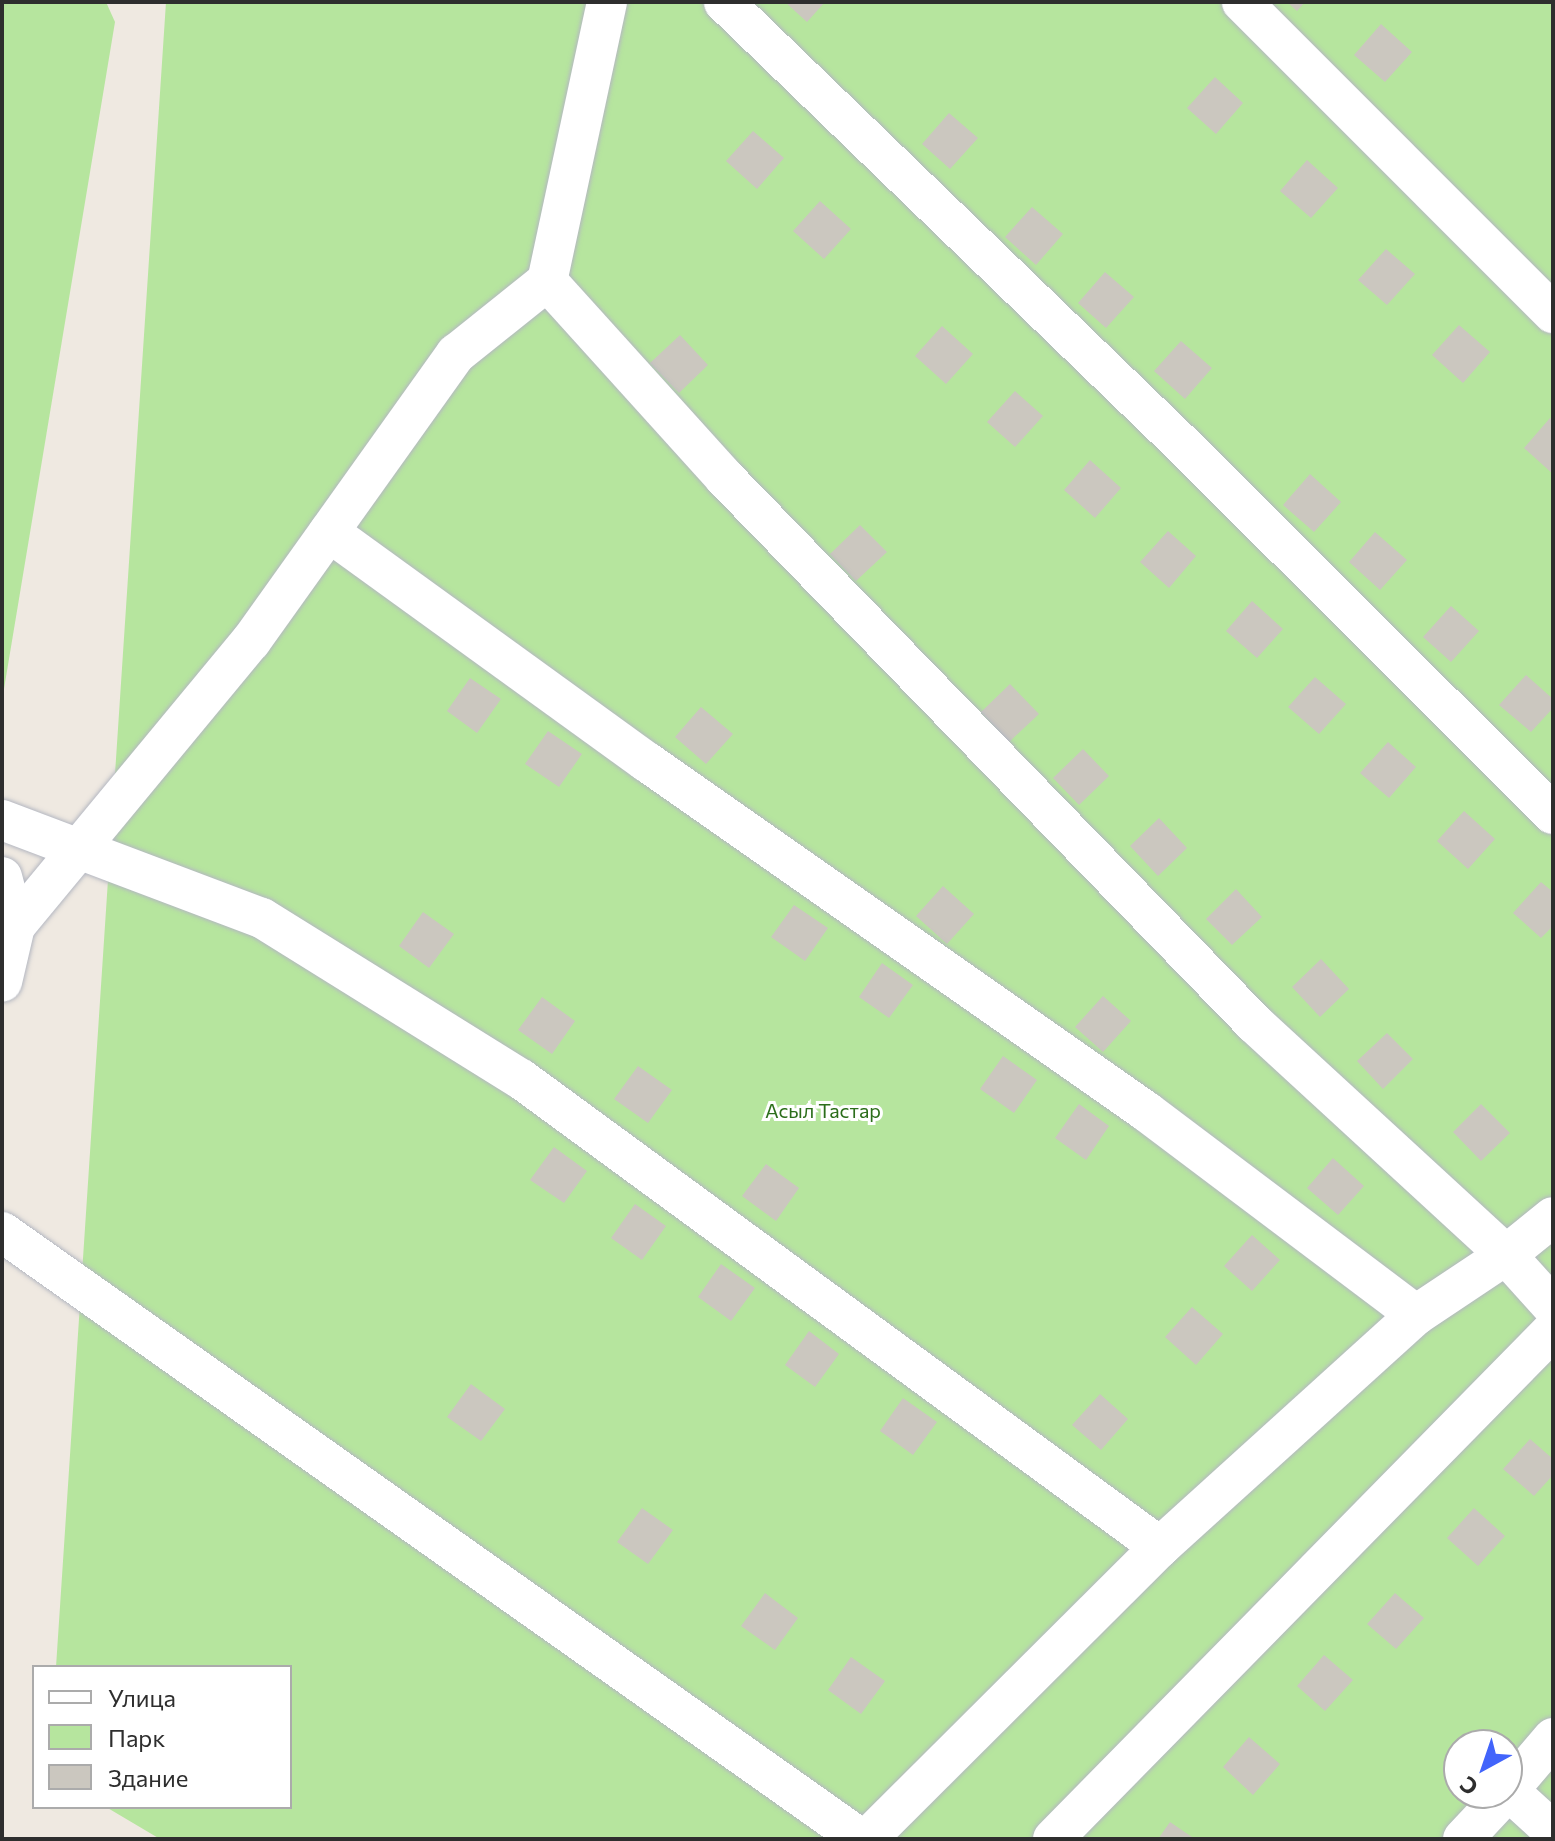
<!DOCTYPE html>
<meta charset="utf-8">
<style>
body{margin:0}
#map{position:relative;width:1555px;height:1841px;overflow:hidden;background:#efe9e1;font-family:Commissioner,sans-serif}
div>[style]{position:absolute}
.green>*{inset:0;background:#b6e59e}
.building>*{inset:0;background:#cbc7bf}
.roads{filter:drop-shadow(0 0 2px #b4b7c1) drop-shadow(0 0 2px #b4b7c1)}
.street>*{height:40px;margin:-20px;padding:0 20px;transform-origin:20px;border-radius:20px;background:#fff}
span{translate:-50% -50%;white-space:nowrap;text-align:center;line-height:1.15;-webkit-text-stroke:6px #fff;paint-order:stroke}
.park-label{font-size:20px;color:#2c6e1b}
.frame{position:absolute;inset:0;border:4px solid #2e2e2e;pointer-events:none}
.legend{position:absolute;left:32px;top:1665px;width:260px;height:144px;box-sizing:border-box;background:#fff;border:2px solid #ababab;margin:0;padding:10px 14px;list-style:none;font-size:24px;color:#2e2e2e}
.legend li{display:flex;align-items:center;gap:16px;height:40px}
.legend b{width:40px;border:2px solid #ababab}
.north{position:absolute;left:1443px;top:1729px;width:80px;height:80px;box-sizing:border-box;background:#fff;border:2px solid #ababab;border-radius:50%;rotate:220deg;font-size:22px;font-weight:700;line-height:32px;text-align:center;color:#2e2e2e}
.north::after{content:'';display:block;margin:auto;width:28px;height:36px;background:#4264fb;clip-path:polygon(50% 0,100% 100%,50% 72%,0 100%)}
</style>
<div id="map">
<div class="green">
<i style="clip-path:polygon(2px 2px,106px 2px,115px 22px,2px 701px)"></i>
<i style="clip-path:polygon(evenodd,166px 2px,1553px 2px,1553px 1839px,160px 1839px,106px 1807px,290px 1807px,290px 1667px,56px 1667px,166px 2px,1459px 1745px,1507px 1745px,1507px 1793px,1459px 1793px,1459px 1745px)"></i>
</div>
<div class="building">
<i style="clip-path:polygon(785px 2px,825px 2px,807px 22px)"></i>
<i style="clip-path:polygon(1287px 2px,1305px 2px,1297px 11px)"></i>
<i style="clip-path:polygon(1381px 24px,1412px 52px,1385px 82px,1354px 55px)"></i>
<i style="clip-path:polygon(1215px 77px,1243px 103px,1216px 134px,1187px 108px)"></i>
<i style="clip-path:polygon(949px 113px,978px 138px,950px 169px,922px 144px)"></i>
<i style="clip-path:polygon(753px 131px,784px 158px,757px 189px,726px 161px)"></i>
<i style="clip-path:polygon(1307px 160px,1338px 188px,1311px 218px,1280px 191px)"></i>
<i style="clip-path:polygon(820px 201px,851px 229px,824px 259px,793px 231px)"></i>
<i style="clip-path:polygon(1032px 207px,1063px 234px,1036px 265px,1005px 237px)"></i>
<i style="clip-path:polygon(1386px 249px,1415px 274px,1387px 305px,1358px 280px)"></i>
<i style="clip-path:polygon(1105px 272px,1134px 297px,1106px 328px,1078px 303px)"></i>
<i style="clip-path:polygon(1459px 325px,1490px 352px,1463px 383px,1432px 355px)"></i>
<i style="clip-path:polygon(942px 326px,973px 354px,946px 384px,915px 356px)"></i>
<i style="clip-path:polygon(680px 335px,708px 365px,679px 393px,650px 363px)"></i>
<i style="clip-path:polygon(1181px 341px,1212px 368px,1185px 399px,1154px 371px)"></i>
<i style="clip-path:polygon(1015px 391px,1043px 416px,1015px 447px,987px 422px)"></i>
<i style="clip-path:polygon(1550px 418px,1553px 421px,1553px 474px,1524px 448px)"></i>
<i style="clip-path:polygon(1090px 460px,1121px 488px,1095px 518px,1064px 490px)"></i>
<i style="clip-path:polygon(1310px 474px,1341px 502px,1314px 532px,1283px 505px)"></i>
<i style="clip-path:polygon(860px 525px,887px 552px,856px 581px,830px 554px)"></i>
<i style="clip-path:polygon(1168px 531px,1196px 556px,1169px 588px,1140px 562px)"></i>
<i style="clip-path:polygon(1375px 532px,1407px 560px,1380px 590px,1349px 562px)"></i>
<i style="clip-path:polygon(1252px 601px,1283px 629px,1257px 658px,1226px 631px)"></i>
<i style="clip-path:polygon(1451px 606px,1479px 631px,1451px 662px,1423px 637px)"></i>
<i style="clip-path:polygon(1526px 675px,1553px 699px,1553px 708px,1531px 732px,1499px 705px)"></i>
<i style="clip-path:polygon(1315px 677px,1346px 704px,1319px 734px,1288px 707px)"></i>
<i style="clip-path:polygon(470px 678px,501px 699px,477px 733px,447px 711px)"></i>
<i style="clip-path:polygon(1010px 684px,1039px 714px,1009px 742px,981px 712px)"></i>
<i style="clip-path:polygon(701px 707px,733px 734px,706px 764px,675px 737px)"></i>
<i style="clip-path:polygon(548px 731px,582px 754px,559px 787px,525px 764px)"></i>
<i style="clip-path:polygon(1388px 742px,1416px 767px,1389px 798px,1360px 773px)"></i>
<i style="clip-path:polygon(1083px 749px,1109px 776px,1079px 805px,1053px 778px)"></i>
<i style="clip-path:polygon(1464px 811px,1495px 839px,1468px 869px,1437px 841px)"></i>
<i style="clip-path:polygon(1159px 818px,1187px 848px,1158px 876px,1130px 846px)"></i>
<i style="clip-path:polygon(1541px 882px,1553px 892px,1553px 926px,1541px 938px,1513px 913px)"></i>
<i style="clip-path:polygon(943px 886px,974px 914px,947px 944px,916px 916px)"></i>
<i style="clip-path:polygon(1236px 889px,1262px 917px,1232px 945px,1206px 919px)"></i>
<i style="clip-path:polygon(794px 905px,828px 928px,805px 961px,771px 937px)"></i>
<i style="clip-path:polygon(423px 912px,454px 934px,429px 968px,399px 946px)"></i>
<i style="clip-path:polygon(1321px 959px,1349px 989px,1320px 1017px,1292px 987px)"></i>
<i style="clip-path:polygon(882px 963px,913px 985px,889px 1018px,859px 997px)"></i>
<i style="clip-path:polygon(1103px 996px,1131px 1021px,1103px 1052px,1075px 1027px)"></i>
<i style="clip-path:polygon(542px 997px,575px 1021px,552px 1054px,518px 1030px)"></i>
<i style="clip-path:polygon(1387px 1033px,1413px 1059px,1383px 1089px,1357px 1061px)"></i>
<i style="clip-path:polygon(1003px 1056px,1037px 1080px,1014px 1113px,980px 1089px)"></i>
<i style="clip-path:polygon(638px 1066px,672px 1090px,648px 1123px,614px 1099px)"></i>
<i style="clip-path:polygon(1079px 1104px,1109px 1126px,1086px 1160px,1055px 1138px)"></i>
<i style="clip-path:polygon(1481px 1104px,1510px 1133px,1481px 1161px,1453px 1132px)"></i>
<i style="clip-path:polygon(554px 1147px,587px 1171px,564px 1203px,530px 1180px)"></i>
<i style="clip-path:polygon(1333px 1158px,1364px 1186px,1338px 1215px,1307px 1188px)"></i>
<i style="clip-path:polygon(766px 1164px,799px 1188px,776px 1221px,742px 1196px)"></i>
<i style="clip-path:polygon(635px 1204px,666px 1226px,642px 1260px,611px 1238px)"></i>
<i style="clip-path:polygon(1252px 1235px,1280px 1260px,1252px 1291px,1224px 1266px)"></i>
<i style="clip-path:polygon(721px 1264px,755px 1288px,731px 1321px,698px 1297px)"></i>
<i style="clip-path:polygon(1192px 1307px,1223px 1334px,1196px 1365px,1165px 1337px)"></i>
<i style="clip-path:polygon(809px 1331px,839px 1354px,815px 1387px,785px 1365px)"></i>
<i style="clip-path:polygon(471px 1384px,505px 1409px,481px 1441px,447px 1417px)"></i>
<i style="clip-path:polygon(1100px 1394px,1128px 1419px,1101px 1450px,1072px 1425px)"></i>
<i style="clip-path:polygon(903px 1398px,937px 1422px,913px 1455px,880px 1431px)"></i>
<i style="clip-path:polygon(1530px 1439px,1553px 1459px,1553px 1475px,1534px 1496px,1503px 1469px)"></i>
<i style="clip-path:polygon(642px 1508px,673px 1530px,648px 1564px,617px 1542px)"></i>
<i style="clip-path:polygon(1474px 1508px,1505px 1536px,1478px 1566px,1447px 1538px)"></i>
<i style="clip-path:polygon(765px 1593px,798px 1618px,775px 1650px,741px 1626px)"></i>
<i style="clip-path:polygon(1395px 1593px,1424px 1618px,1396px 1649px,1367px 1624px)"></i>
<i style="clip-path:polygon(1324px 1655px,1353px 1680px,1325px 1711px,1297px 1686px)"></i>
<i style="clip-path:polygon(851px 1657px,885px 1681px,861px 1714px,828px 1690px)"></i>
<i style="clip-path:polygon(1249px 1737px,1280px 1764px,1253px 1795px,1223px 1767px)"></i>
<i style="clip-path:polygon(1170px 1822px,1195px 1839px,1158px 1839px)"></i>
</div>
<div class="roads">
<div class="street">
<i style="left:607px;top:2px;width:285px;rotate:102.1deg"></i>
<i style="left:547px;top:281px;width:266px;rotate:47.9deg"></i>
<i style="left:725px;top:478px;width:760px;rotate:45.85deg"></i>
<i style="left:1254px;top:1023px;width:343px;rotate:42.6deg"></i>
<i style="left:1506px;top:1255px;width:70px;rotate:47.9deg"></i>
<i style="left:724px;top:2px;width:639px;rotate:43.99deg"></i>
<i style="left:1184px;top:446px;width:521px;rotate:44.92deg"></i>
<i style="left:1242px;top:2px;width:440px;rotate:45deg"></i>
<i style="left:329px;top:532px;width:392px;rotate:35.9deg"></i>
<i style="left:647px;top:762px;width:610px;rotate:34.99deg"></i>
<i style="left:1147px;top:1112px;width:337px;rotate:37deg"></i>
<i style="left:2px;top:820px;width:278px;rotate:20.7deg"></i>
<i style="left:262px;top:918px;width:305px;rotate:31.9deg"></i>
<i style="left:521px;top:1079px;width:792px;rotate:36.22deg"></i>
<i style="left:2px;top:877px;width:51px;rotate:75.1deg"></i>
<i style="left:15px;top:926px;width:57px;rotate:103.1deg"></i>
<i style="left:15px;top:926px;width:370px;rotate:-50.4deg"></i>
<i style="left:251px;top:641px;width:353px;rotate:-54.5deg"></i>
<i style="left:456px;top:354px;width:117px;rotate:-38.7deg"></i>
<i style="left:2px;top:1232px;width:1052px;rotate:35.25deg"></i>
<i style="left:1509px;top:1791px;width:59px;rotate:42.3deg"></i>
<i style="left:1507px;top:1792px;width:71px;rotate:-49.6deg"></i>
<i style="left:867px;top:1839px;width:414px;rotate:-44.9deg"></i>
<i style="left:1160px;top:1547px;width:345px;rotate:-42.2deg"></i>
<i style="left:1416px;top:1315px;width:108px;rotate:-33.7deg"></i>
<i style="left:1506px;top:1255px;width:60px;rotate:-39deg"></i>
<i style="left:1053px;top:1839px;width:713px;rotate:-45.51deg"></i>
<i style="left:1463px;top:1839px;width:63px;rotate:-46.9deg"></i>
</div>
</div>
<div class="park-label">
<span style="left:823px;top:1110px">Асыл Тастар</span>
</div>
<div class="frame"></div>
<ul class="legend">
<li><b style="height:10px;background:#fff"></b>Улица</li>
<li><b style="height:22px;background:#b6e59e"></b>Парк</li>
<li><b style="height:22px;background:#cbc7bf"></b>Здание</li>
</ul>
<div class="north">С</div>
</div>
